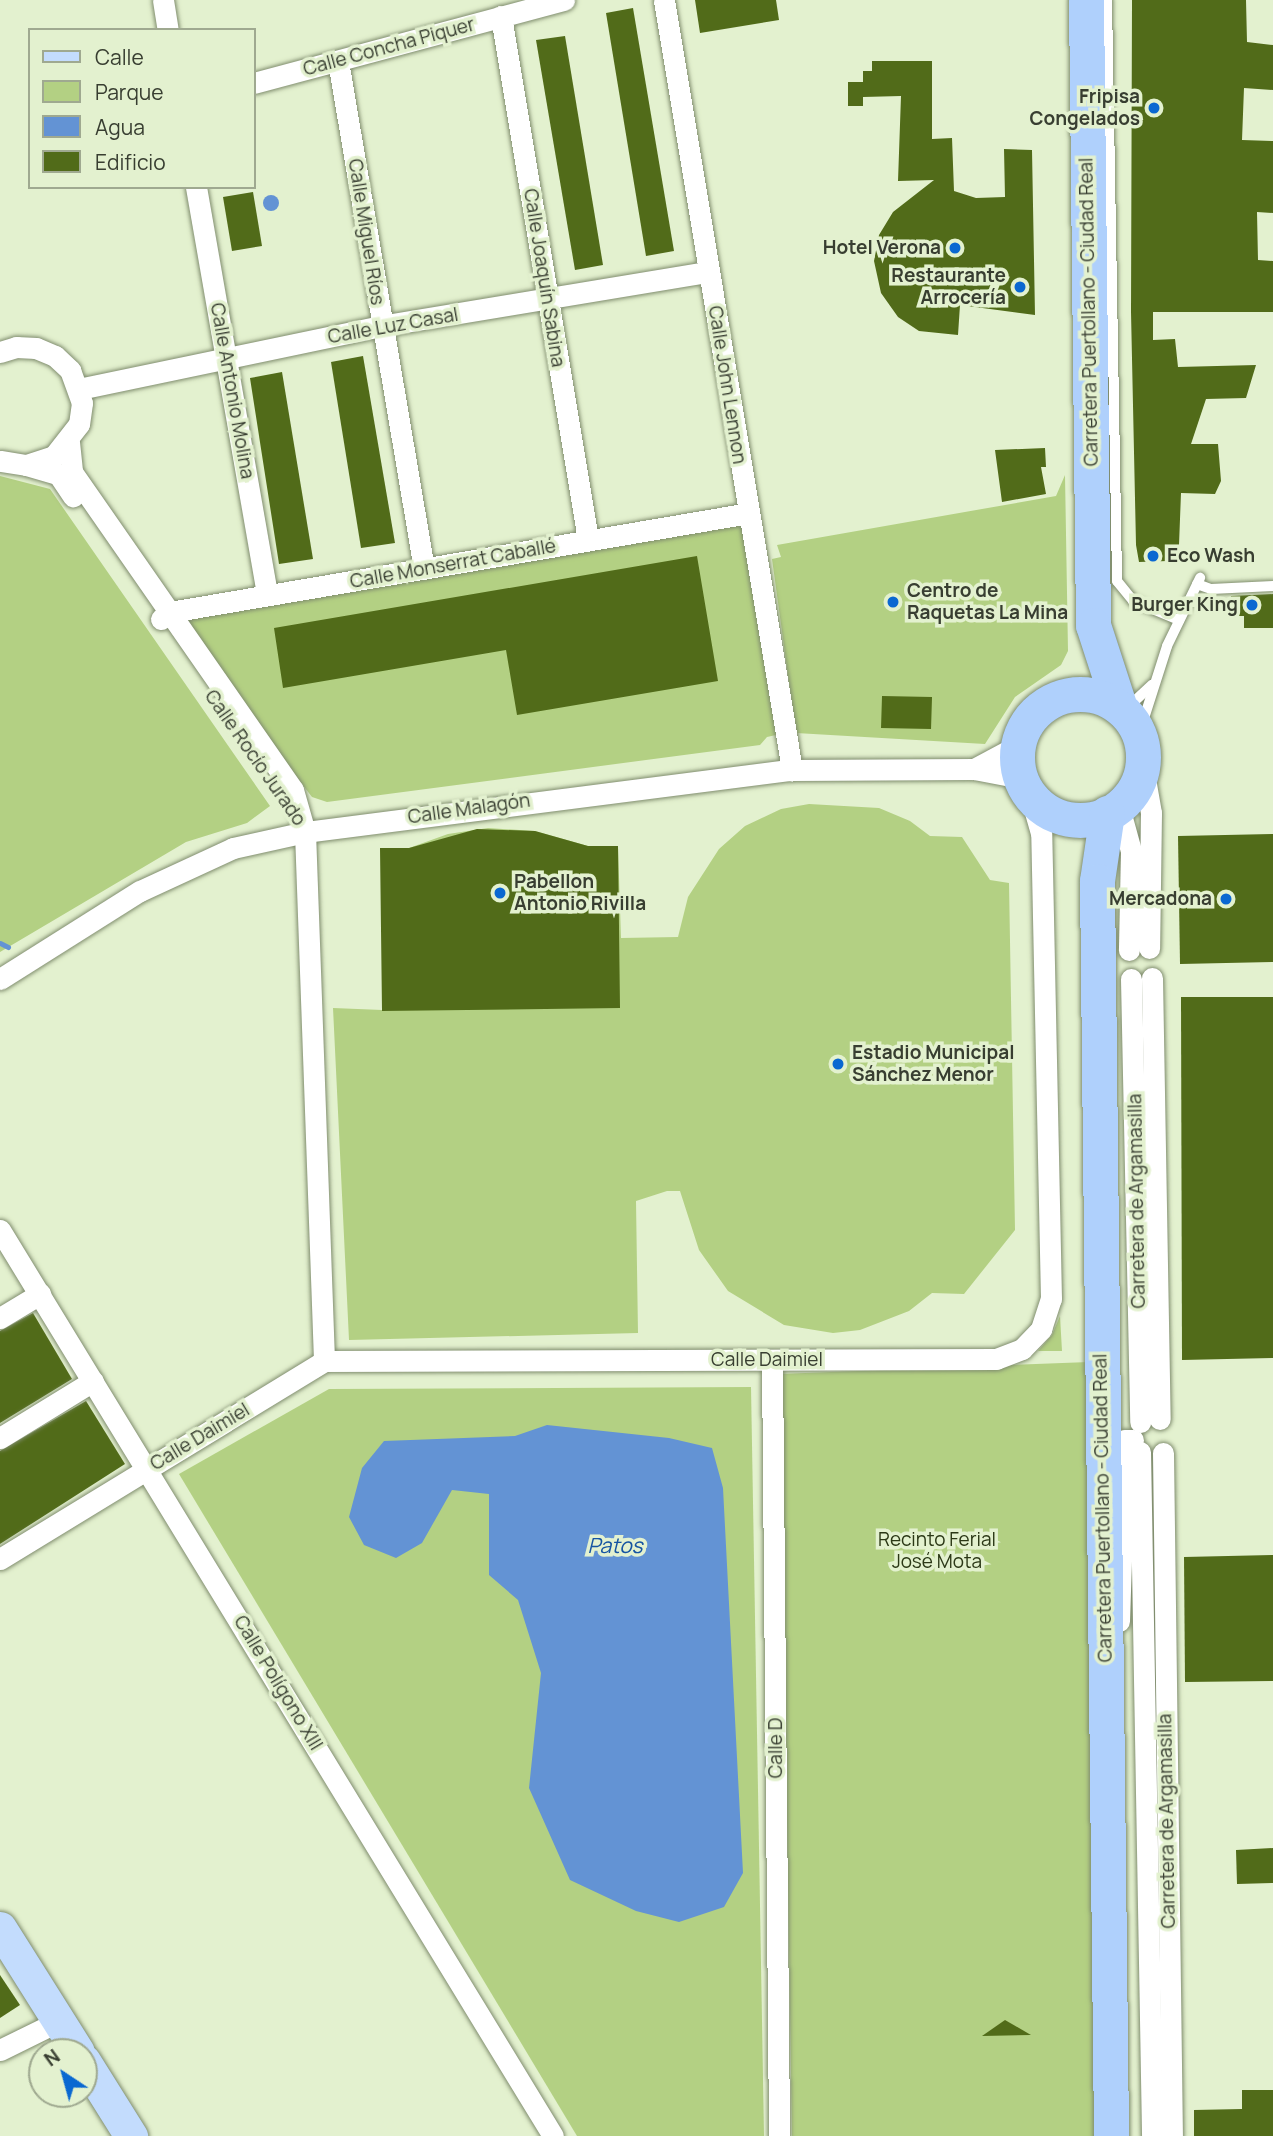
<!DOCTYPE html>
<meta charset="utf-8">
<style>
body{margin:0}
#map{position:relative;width:1273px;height:2136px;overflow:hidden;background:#e3f1cf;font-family:Manrope,sans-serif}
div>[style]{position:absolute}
.green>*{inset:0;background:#b3d083}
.water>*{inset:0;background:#6393d4}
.round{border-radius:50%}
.stream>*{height:5px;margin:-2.5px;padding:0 2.5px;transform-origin:2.5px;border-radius:2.5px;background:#6393d4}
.building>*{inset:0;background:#516b19}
.roads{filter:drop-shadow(0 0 2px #808d6e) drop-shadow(0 0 2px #808d6e)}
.service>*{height:10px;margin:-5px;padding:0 5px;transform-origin:5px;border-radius:5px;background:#fff}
.minor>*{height:21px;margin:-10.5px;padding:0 10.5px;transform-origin:10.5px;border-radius:10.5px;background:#fff}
.primary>*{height:33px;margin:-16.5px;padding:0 16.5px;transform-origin:16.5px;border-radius:16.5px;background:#c3dcfd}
.trunk>*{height:35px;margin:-17.5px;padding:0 17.5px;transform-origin:17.5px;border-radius:17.5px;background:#afd0fc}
.trunk>.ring{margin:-17.5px;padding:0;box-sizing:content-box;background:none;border:35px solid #afd0fc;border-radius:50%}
.dots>*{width:19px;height:19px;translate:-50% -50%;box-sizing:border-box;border:4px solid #e3f1cf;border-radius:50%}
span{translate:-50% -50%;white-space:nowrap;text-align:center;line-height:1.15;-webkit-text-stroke:7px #e3f1cf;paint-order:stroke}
.street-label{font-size:19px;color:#383e31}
.poi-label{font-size:19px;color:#383e31;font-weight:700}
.right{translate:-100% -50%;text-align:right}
.left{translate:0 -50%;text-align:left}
.park-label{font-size:19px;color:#2b3816}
.water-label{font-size:21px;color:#1554a2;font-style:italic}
.legend{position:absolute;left:28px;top:28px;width:228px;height:161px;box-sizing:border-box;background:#e3f1cf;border:2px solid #9fa990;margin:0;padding:9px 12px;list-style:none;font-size:21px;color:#383e31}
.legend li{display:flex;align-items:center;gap:14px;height:35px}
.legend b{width:35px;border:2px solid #9fa990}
.north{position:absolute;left:28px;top:2038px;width:70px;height:70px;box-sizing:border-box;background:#e3f1cf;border:2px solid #9fa990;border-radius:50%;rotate:324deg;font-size:19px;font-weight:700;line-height:28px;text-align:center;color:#383e31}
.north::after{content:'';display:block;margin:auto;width:24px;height:32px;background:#0a68d1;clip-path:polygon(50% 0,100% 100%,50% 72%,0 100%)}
</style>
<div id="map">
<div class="green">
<i style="clip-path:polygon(1065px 475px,1068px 651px,1061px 665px,1015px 697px,985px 744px,796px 733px,772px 559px,781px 557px,777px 545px,1056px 496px)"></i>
<i style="clip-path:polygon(0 476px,50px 489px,270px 806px,247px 823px,186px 842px,0 952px)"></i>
<i style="clip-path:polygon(749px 513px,785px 733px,767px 737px,760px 745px,327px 802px,312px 797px,170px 612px)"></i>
<i style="clip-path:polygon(809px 804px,879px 808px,910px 821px,930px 836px,962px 837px,990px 880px,1009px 883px,1015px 1230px,964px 1294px,932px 1293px,909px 1311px,860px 1330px,833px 1333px,784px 1325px,728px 1291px,699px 1250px,680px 1191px,667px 1191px,636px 1201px,638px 1333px,349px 1340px,333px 1008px,382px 1010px,409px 848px,448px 834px,488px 828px,535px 831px,588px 846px,618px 846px,621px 938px,678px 937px,688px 897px,719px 849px,745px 826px,781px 809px)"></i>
<i style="clip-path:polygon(1060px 1316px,1062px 1351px,1038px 1351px,1052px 1335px)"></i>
<i style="clip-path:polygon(1089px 1362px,1097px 2136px,792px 2136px,780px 1374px)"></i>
<i style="clip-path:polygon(751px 1387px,764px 2136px,577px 2136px,179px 1474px,329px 1389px)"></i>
</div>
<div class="water">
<i class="round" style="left:263px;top:195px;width:16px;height:16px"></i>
<i style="clip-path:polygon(547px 1425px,669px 1438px,712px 1448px,723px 1488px,743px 1873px,724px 1907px,679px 1922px,636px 1911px,570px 1880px,529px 1788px,541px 1673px,518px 1600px,489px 1575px,489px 1494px,452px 1490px,422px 1543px,396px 1558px,364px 1545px,349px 1517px,362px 1468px,384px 1441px,515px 1436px)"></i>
</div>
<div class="stream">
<i style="left:0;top:943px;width:9px;rotate:27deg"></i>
</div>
<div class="building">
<i style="clip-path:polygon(695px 0,776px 0,779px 20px,700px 33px)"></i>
<i style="clip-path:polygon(1132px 0,1246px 0,1247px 42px,1273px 45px,1273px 90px,1244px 88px,1242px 140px,1273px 141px,1273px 213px,1257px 212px,1258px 260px,1273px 261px,1273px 312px,1153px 312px,1153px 340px,1175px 339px,1178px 367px,1256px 365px,1246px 398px,1206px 399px,1191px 444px,1218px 444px,1221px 481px,1215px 494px,1181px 493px,1179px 545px,1167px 545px,1168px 561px,1139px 562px,1136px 545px,1131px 312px)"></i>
<i style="clip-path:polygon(633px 8px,674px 251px,646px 256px,606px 13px)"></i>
<i style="clip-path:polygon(565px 36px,603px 265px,575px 270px,536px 40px)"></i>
<i style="clip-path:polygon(872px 61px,932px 61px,932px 139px,952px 138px,954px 191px,976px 198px,1005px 197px,1004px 149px,1032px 150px,1035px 315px,960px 305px,958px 335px,919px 331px,898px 317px,881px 293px,874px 261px,879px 235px,893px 212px,934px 180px,898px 181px,901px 96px,863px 97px,863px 106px,848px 106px,848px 82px,863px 82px,863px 71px,872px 71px)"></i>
<i style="clip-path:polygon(253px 192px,262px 246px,232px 251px,223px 197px)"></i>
<i style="clip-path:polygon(363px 356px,395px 543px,361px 548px,331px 362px)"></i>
<i style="clip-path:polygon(282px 372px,313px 559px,279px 564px,250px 378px)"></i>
<i style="clip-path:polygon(1045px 448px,1046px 467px,1041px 467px,1046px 494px,1002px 502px,995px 450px)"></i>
<i style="clip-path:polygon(697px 556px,718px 681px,517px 715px,506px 650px,283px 688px,274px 628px)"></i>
<i style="clip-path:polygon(1273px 594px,1273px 628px,1244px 628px,1244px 616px,1232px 616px,1231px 596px)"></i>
<i style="clip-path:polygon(882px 696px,932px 697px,931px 729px,881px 728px)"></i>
<i style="clip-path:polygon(477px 829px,535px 831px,588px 846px,618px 846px,620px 1008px,382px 1011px,380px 848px,409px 848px)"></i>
<i style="clip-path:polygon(1273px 834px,1273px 962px,1180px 964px,1178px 836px)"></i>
<i style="clip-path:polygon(1181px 997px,1273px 997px,1273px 1358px,1182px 1360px)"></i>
<i style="clip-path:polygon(33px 1313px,72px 1379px,0 1423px,0 1331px)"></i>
<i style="clip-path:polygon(86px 1401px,125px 1464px,0 1544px,0 1451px)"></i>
<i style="clip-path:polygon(1273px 1555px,1273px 1681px,1185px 1682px,1184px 1557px)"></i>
<i style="clip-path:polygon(1273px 1848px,1273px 1883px,1237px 1884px,1236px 1850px)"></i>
<i style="clip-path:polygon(0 1975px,20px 2005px,0 2018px)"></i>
<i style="clip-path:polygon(1005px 2020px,1031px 2035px,982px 2036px)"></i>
<i style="clip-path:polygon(1242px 2090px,1273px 2090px,1273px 2136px,1194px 2136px,1194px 2110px,1242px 2109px)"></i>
</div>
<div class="roads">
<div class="service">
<i style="left:1107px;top:0;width:581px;rotate:89.01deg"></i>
<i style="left:1117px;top:581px;width:26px;rotate:51deg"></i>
<i style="left:1133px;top:601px;width:50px;rotate:22.4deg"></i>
<i style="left:1197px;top:584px;width:15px;rotate:20deg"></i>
<i style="left:1211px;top:589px;width:62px;rotate:-2.8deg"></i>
<i style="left:1125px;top:710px;width:37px;rotate:-43deg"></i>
<i style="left:1139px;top:734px;width:92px;rotate:-72.3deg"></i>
<i style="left:1167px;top:646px;width:76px;rotate:-64.1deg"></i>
</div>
<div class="minor">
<i style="left:163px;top:0;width:30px;rotate:81deg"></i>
<i style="left:664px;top:0;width:781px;rotate:80.56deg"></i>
<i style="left:501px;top:16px;width:531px;rotate:80.57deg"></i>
<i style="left:338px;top:61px;width:515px;rotate:80.39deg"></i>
<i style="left:254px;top:83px;width:321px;rotate:-15deg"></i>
<i style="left:196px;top:187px;width:414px;rotate:80.1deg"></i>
<i style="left:0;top:352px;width:17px;rotate:-17deg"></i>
<i style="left:16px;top:347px;width:20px;rotate:3deg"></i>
<i style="left:36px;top:348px;width:21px;rotate:23deg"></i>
<i style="left:55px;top:356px;width:21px;rotate:43deg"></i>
<i style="left:70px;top:370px;width:35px;rotate:70deg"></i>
<i style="left:82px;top:403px;width:21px;rotate:98deg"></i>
<i style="left:79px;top:424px;width:41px;rotate:128deg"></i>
<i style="left:54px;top:456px;width:29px;rotate:162deg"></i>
<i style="left:26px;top:465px;width:26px;rotate:-171deg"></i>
<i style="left:79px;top:389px;width:309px;rotate:-11.8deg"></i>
<i style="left:381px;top:326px;width:331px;rotate:-9.4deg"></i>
<i style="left:69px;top:442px;width:30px;rotate:84deg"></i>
<i style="left:72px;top:472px;width:387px;rotate:55.2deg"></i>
<i style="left:293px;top:790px;width:44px;rotate:74.1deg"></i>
<i style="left:305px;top:832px;width:529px;rotate:87.94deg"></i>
<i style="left:26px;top:465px;width:33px;rotate:16deg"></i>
<i style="left:58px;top:474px;width:27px;rotate:56deg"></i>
<i style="left:161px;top:619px;width:11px;rotate:-38deg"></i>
<i style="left:170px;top:612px;width:587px;rotate:-9.7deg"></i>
<i style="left:1143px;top:767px;width:47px;rotate:80.1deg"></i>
<i style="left:1151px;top:813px;width:135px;rotate:90.8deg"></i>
<i style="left:974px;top:769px;width:51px;rotate:-28.1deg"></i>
<i style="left:1119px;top:807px;width:46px;rotate:74.7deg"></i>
<i style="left:1131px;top:851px;width:99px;rotate:91.2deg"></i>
<i style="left:1152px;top:978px;width:441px;rotate:89deg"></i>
<i style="left:0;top:979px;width:165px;rotate:-32.2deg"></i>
<i style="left:140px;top:891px;width:102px;rotate:-24.8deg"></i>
<i style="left:233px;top:848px;width:74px;rotate:-12.5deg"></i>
<i style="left:305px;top:832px;width:491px;rotate:-7.3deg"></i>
<i style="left:792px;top:770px;width:182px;rotate:-0.3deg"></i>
<i style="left:974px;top:769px;width:48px;rotate:10.8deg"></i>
<i style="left:1131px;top:979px;width:443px;rotate:88.8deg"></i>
<i style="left:0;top:1230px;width:1061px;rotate:58.6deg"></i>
<i style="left:0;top:1318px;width:47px;rotate:-31deg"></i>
<i style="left:772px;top:1360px;width:776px;rotate:89.48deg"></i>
<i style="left:0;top:1438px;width:109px;rotate:-31.5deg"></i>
<i style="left:1140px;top:1452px;width:684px;rotate:88.99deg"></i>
<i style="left:1163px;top:1453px;width:683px;rotate:89.25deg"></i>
<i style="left:0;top:1559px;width:380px;rotate:-31.4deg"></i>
<i style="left:324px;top:1361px;width:672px;rotate:-0.17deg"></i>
<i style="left:996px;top:1359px;width:28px;rotate:-21deg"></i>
<i style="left:1022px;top:1349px;width:28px;rotate:-46deg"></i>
<i style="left:1041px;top:1329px;width:32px;rotate:-72deg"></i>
<i style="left:1051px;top:1299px;width:466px;rotate:-91.2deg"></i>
<i style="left:1041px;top:833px;width:40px;rotate:-106deg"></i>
<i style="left:1119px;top:1621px;width:181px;rotate:-88.1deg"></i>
<i style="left:1125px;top:1440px;width:8px"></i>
<i style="left:0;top:2050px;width:66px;rotate:-26.2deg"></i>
</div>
<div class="primary">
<i style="left:0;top:1928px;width:146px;rotate:57.8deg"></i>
<i style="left:84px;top:2061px;width:89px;rotate:57.9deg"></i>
</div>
<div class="trunk">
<i style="left:1086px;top:0;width:625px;rotate:89.36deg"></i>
<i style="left:1093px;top:625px;width:87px;rotate:72deg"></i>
<i class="ring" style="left:1017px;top:694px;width:91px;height:91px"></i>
<i style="left:1107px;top:813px;width:69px;rotate:98.4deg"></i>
<i style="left:1097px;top:881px;width:1255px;rotate:89.36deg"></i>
</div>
</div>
<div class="dots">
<i style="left:1154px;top:108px;background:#0a68d1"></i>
<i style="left:955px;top:248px;background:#0a68d1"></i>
<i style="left:1020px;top:287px;background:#0a68d1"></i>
<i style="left:1153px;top:556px;background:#0a68d1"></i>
<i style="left:893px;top:602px;background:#0a68d1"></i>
<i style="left:1252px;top:605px;background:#0a68d1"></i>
<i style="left:500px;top:893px;background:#0a68d1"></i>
<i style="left:1226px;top:899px;background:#0a68d1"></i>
<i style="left:838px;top:1064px;background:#0a68d1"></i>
</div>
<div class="street-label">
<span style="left:389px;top:47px;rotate:-15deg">Calle Concha Piquer</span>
<span style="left:366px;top:232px;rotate:81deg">Calle Miguel Ríos</span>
<span style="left:544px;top:278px;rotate:81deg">Calle Joaquín Sabina</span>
<span style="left:1089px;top:312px;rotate:-91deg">Carretera Puertollano - Ciudad Real</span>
<span style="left:393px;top:326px;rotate:-10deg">Calle Luz Casal</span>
<span style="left:727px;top:385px;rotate:81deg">Calle John Lennon</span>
<span style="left:232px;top:391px;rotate:80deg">Calle Antonio Molina</span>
<span style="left:453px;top:564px;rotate:-10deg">Calle Monserrat Caballé</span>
<span style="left:255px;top:758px;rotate:55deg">Calle Rocío Jurado</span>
<span style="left:469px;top:809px;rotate:-8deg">Calle Malagón</span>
<span style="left:1137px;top:1201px;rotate:-91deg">Carretera de Argamasilla</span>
<span style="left:767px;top:1360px">Calle Daimiel</span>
<span style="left:200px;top:1437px;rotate:-31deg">Calle Daimiel</span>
<span style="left:1103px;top:1508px;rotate:-91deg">Carretera Puertollano - Ciudad Real</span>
<span style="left:278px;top:1683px;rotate:59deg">Calle Polígono XIII</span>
<span style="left:776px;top:1748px;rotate:-90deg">Calle D</span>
<span style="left:1167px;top:1821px;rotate:-91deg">Carretera de Argamasilla</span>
</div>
<div class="poi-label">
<span class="right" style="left:1140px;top:108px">Fripisa<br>Congelados</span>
<span class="right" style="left:941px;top:248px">Hotel Verona</span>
<span class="right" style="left:1006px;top:287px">Restaurante<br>Arrocería</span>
<span class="left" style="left:1167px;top:556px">Eco Wash</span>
<span class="left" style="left:907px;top:602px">Centro de<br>Raquetas La Mina</span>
<span class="right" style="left:1238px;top:605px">Burger King</span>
<span class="left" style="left:514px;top:893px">Pabellon<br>Antonio Rivilla</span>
<span class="right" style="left:1212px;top:899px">Mercadona</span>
<span class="left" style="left:852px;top:1064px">Estadio Municipal<br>Sánchez Menor</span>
</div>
<div class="park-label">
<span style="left:937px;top:1551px">Recinto Ferial<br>José Mota</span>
</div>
<div class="water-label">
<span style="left:615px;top:1545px">Patos</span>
</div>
<ul class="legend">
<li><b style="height:9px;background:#c3dcfd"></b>Calle</li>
<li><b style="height:19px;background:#b3d083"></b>Parque</li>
<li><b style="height:19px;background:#6393d4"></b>Agua</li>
<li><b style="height:19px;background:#516b19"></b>Edificio</li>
</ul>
<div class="north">N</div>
</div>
